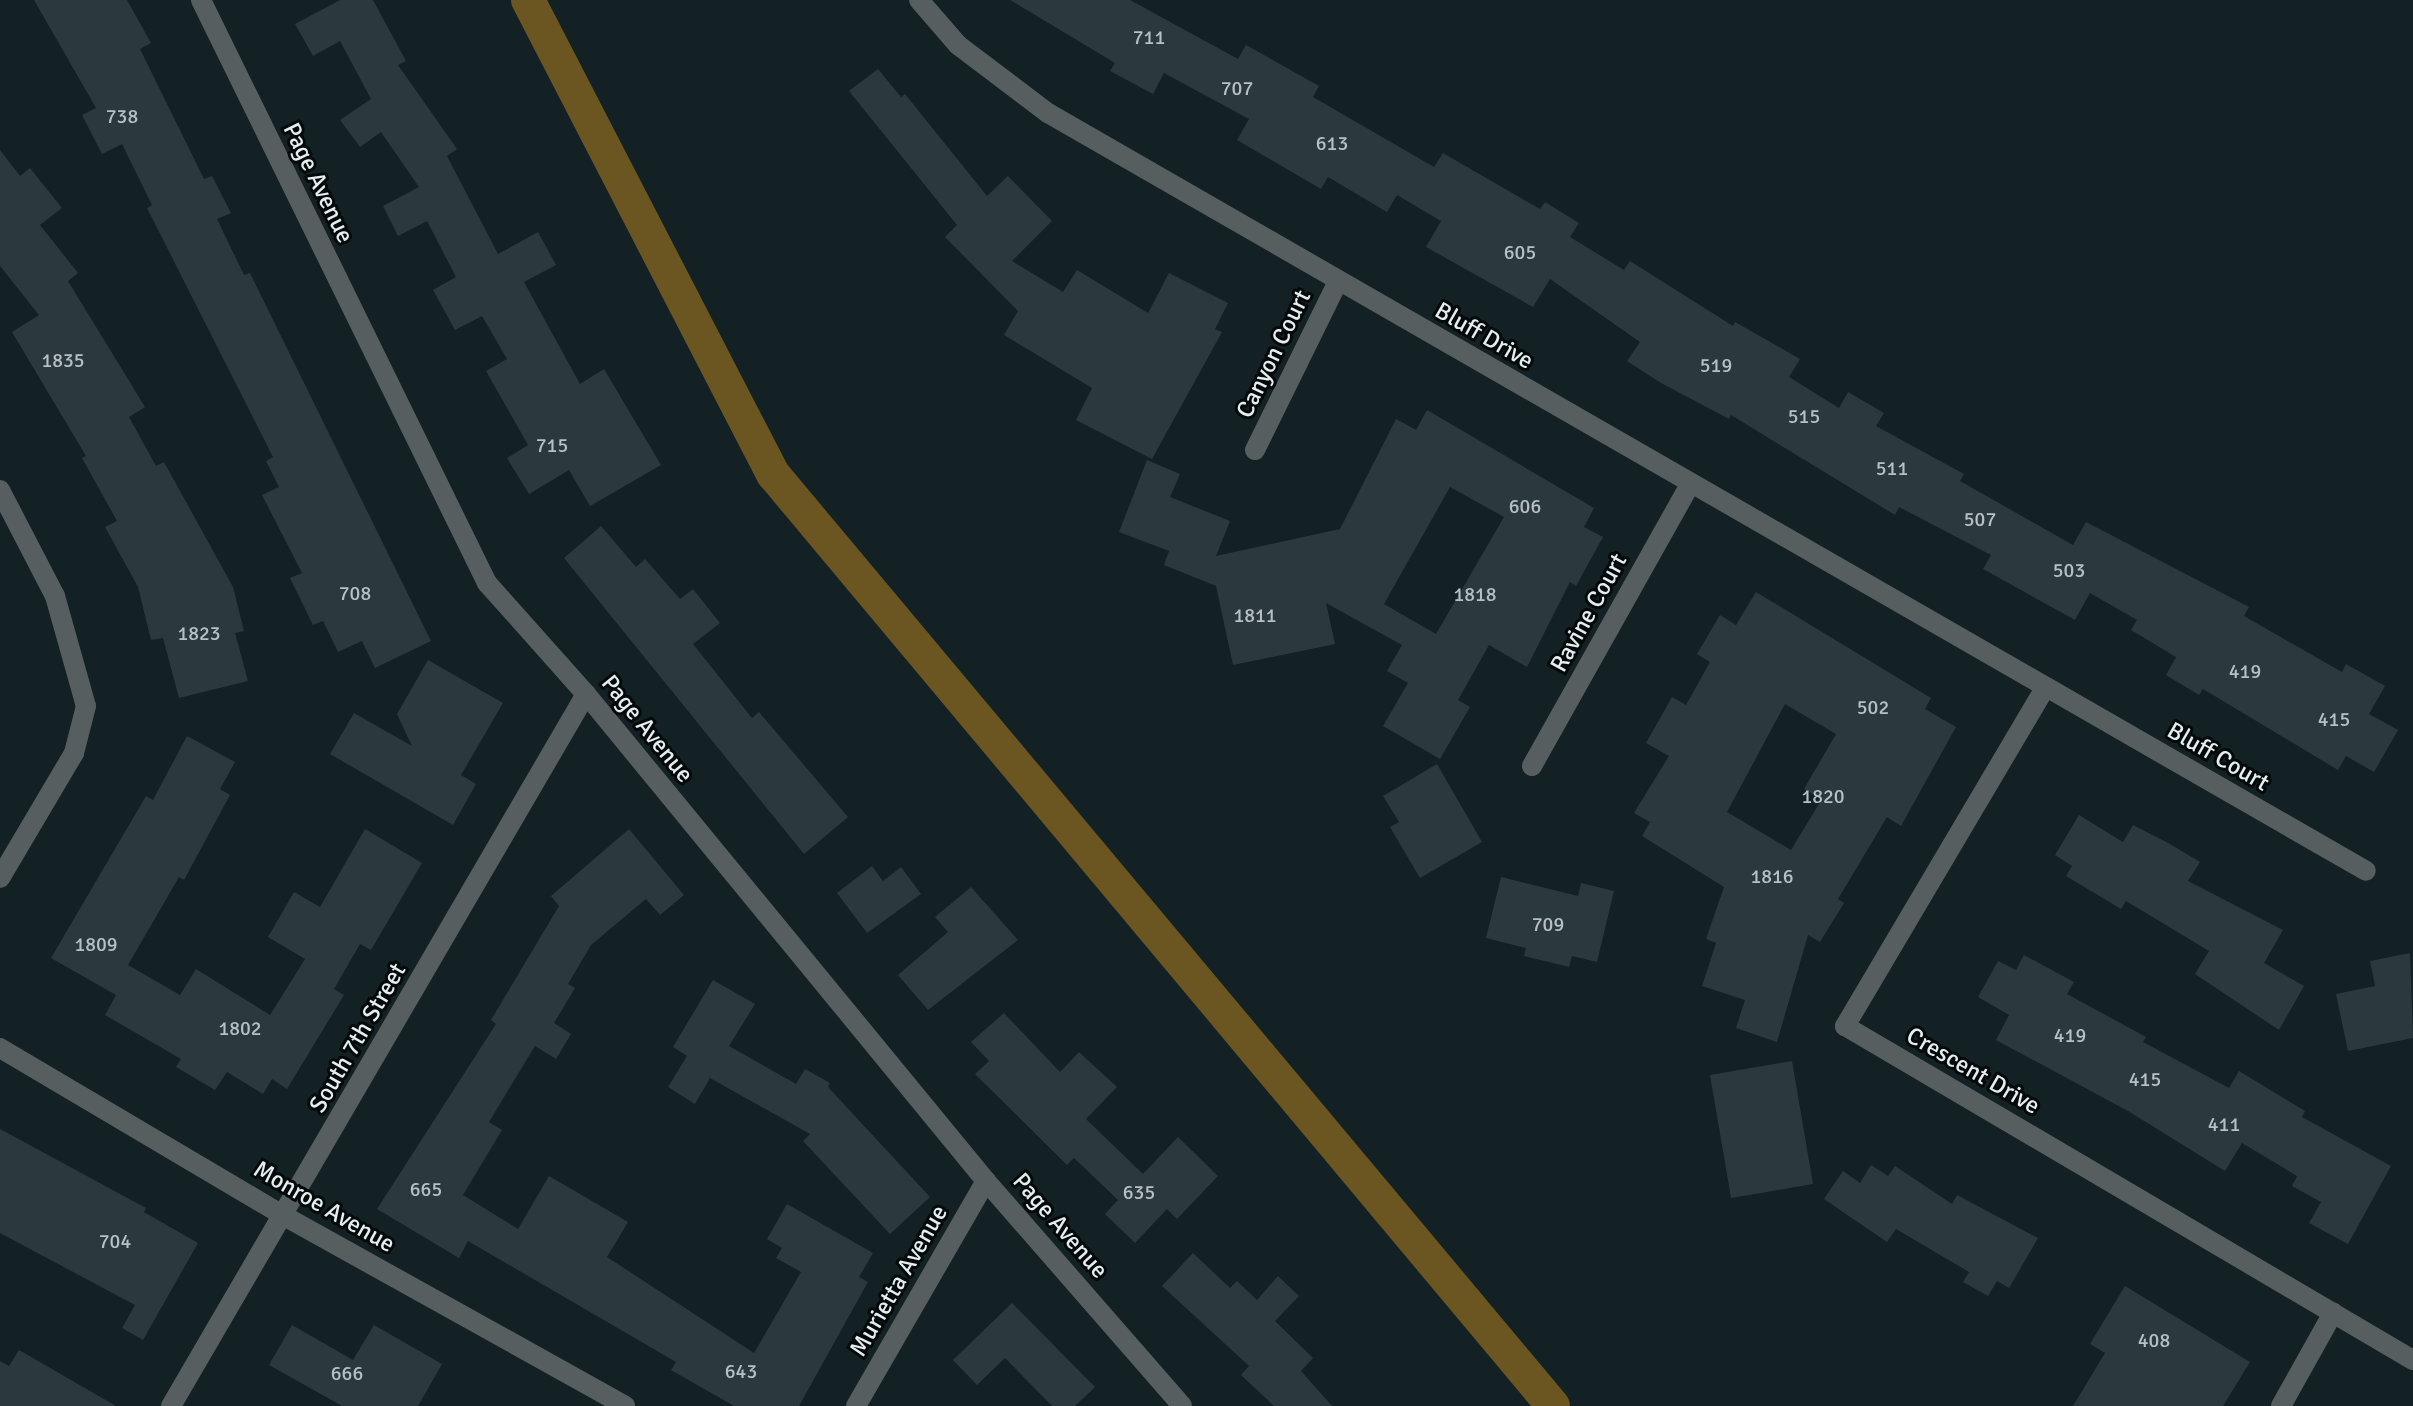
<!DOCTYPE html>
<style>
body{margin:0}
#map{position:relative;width:2413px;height:1406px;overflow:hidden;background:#132024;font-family:Signika,sans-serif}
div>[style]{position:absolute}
.canal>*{height:34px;margin:-17px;padding:0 17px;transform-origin:17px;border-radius:17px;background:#6b5521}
.building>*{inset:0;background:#2b393d}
.minor>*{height:20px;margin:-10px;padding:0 10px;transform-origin:10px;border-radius:10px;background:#575e60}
span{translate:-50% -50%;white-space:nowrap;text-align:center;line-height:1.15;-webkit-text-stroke:6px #04090a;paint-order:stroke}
.number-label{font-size:20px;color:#b7c1c4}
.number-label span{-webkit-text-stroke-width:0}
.street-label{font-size:24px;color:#e6eef1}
</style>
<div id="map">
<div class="canal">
<i style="left:528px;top:0;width:534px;rotate:62.67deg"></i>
<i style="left:773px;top:474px;width:1215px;rotate:50.07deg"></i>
</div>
<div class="building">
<i style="clip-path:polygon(34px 0,127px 0,151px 43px,140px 49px,204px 179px,212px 176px,231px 213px,217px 219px,244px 275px,250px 273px,431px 641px,375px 668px,362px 641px,338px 652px,323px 621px,313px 625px,290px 578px,302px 573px,262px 495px,279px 487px,266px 461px,273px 457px,147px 208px,152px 205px,122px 144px,102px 154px,82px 115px,96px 108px)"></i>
<i style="clip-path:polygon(340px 0,373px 0,406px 61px,398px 65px,457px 149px,447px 156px,498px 254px,538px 232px,556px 265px,524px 282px,580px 384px,604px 369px,661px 465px,590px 506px,569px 470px,529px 494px,507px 458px,528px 445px,486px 371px,507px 359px,482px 316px,455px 330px,433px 290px,456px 277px,427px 221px,398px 236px,383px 206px,419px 187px,381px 132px,360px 147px,340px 120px,371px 99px,340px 41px,313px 56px,295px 24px)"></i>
<i style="clip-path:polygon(1010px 0,1130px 0,1238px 59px,1246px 45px,1319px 86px,1313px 97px,1434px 167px,1443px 153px,1540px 209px,1545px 202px,1579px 223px,1570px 237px,1624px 270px,1630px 261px,1733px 326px,1735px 322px,1800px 359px,1789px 377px,1839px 408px,1848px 392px,1884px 413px,1876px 426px,1964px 474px,1960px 481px,2073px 545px,2086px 522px,2249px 607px,2244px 616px,2342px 672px,2346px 664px,2385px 686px,2369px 714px,2398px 730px,2374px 772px,2346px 756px,2338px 770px,2203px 689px,2199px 695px,2166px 675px,2176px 657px,2131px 630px,2137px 620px,2090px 593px,2075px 620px,1983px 569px,1991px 555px,1899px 507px,1895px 515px,1731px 415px,1729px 419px,1661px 383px,1627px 361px,1640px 342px,1550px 279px,1533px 307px,1426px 247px,1441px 221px,1397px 195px,1387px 212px,1328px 177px,1321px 189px,1237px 140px,1249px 119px,1164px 73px,1153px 94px,1110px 71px,1115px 63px)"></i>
<i style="clip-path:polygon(878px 69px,901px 97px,905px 94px,987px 196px,1008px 176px,1052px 221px,1012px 261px,1063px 292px,1077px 270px,1148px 313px,1169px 273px,1228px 303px,1215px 329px,1222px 332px,1152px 459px,1076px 420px,1092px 388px,1004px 335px,1018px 311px,945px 237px,957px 225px,849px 91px)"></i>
<i style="clip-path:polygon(0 150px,20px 176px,30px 168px,62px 208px,40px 225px,78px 273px,68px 281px,145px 407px,129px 417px,156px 466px,164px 462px,233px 587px,244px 631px,235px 633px,248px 681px,179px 698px,163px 638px,151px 640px,138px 587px,105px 527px,117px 521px,82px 458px,86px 456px,12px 332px,39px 315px,0 266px)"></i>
<i style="clip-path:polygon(evenodd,1427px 410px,1594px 508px,1584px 527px,1603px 537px,1576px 586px,1570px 582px,1527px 667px,1489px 645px,1458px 700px,1470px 707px,1440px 759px,1383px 726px,1408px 683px,1387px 671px,1402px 645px,1326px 603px,1335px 644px,1233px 665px,1216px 586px,1164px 565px,1169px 551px,1119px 532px,1147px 460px,1180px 474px,1170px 497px,1230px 521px,1216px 556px,1340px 529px,1396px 419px,1416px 430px,1427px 410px,1450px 487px,1504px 517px,1436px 634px,1384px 604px,1450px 487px)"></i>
<i style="clip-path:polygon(601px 526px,636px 567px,645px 559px,680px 599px,693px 589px,720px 623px,693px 644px,752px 718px,759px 712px,848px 817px,804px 854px,564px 558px)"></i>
<i style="clip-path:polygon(evenodd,1756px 592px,1931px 698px,1925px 709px,1956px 727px,1901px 826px,1887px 817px,1838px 899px,1844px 903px,1820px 942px,1808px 935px,1777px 1042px,1736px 1028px,1745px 1000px,1702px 986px,1716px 943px,1706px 939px,1724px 887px,1642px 836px,1650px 822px,1634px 813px,1669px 756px,1646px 743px,1672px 697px,1686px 705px,1710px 662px,1697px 654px,1720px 615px,1736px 625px,1756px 592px,1785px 704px,1836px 734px,1804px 789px,1822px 799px,1791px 850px,1727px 812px,1785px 704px)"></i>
<i style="clip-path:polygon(428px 660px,503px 703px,461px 775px,476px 784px,453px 825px,330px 754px,354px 713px,412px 746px,397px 714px)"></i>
<i style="clip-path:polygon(187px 736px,235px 762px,220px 789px,230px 795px,184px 880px,179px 877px,128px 965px,180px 995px,196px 969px,270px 1015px,305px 959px,268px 937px,294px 892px,320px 907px,365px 829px,422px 863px,371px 950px,360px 944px,334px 989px,344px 995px,287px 1089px,272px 1079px,263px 1094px,227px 1072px,215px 1090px,176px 1067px,181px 1059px,105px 1015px,116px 995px,51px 958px,146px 796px,153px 800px)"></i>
<i style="clip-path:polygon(1437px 764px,1482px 842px,1420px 878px,1390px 827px,1399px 822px,1383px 796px)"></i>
<i style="clip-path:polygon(2079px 815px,2123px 842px,2133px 825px,2170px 844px,2200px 862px,2188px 881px,2283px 930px,2264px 963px,2304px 986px,2279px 1030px,2195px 974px,2209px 951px,2126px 901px,2121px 909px,2066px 876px,2072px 866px,2055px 855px)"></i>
<i style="clip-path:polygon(629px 829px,684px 895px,660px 915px,646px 899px,591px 945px,568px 984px,575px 988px,554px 1023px,571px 1034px,556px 1059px,535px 1046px,489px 1122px,502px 1130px,463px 1195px,518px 1229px,549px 1176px,628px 1222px,607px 1257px,754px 1353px,801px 1272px,776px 1258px,782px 1248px,767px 1239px,787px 1204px,873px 1253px,859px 1277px,868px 1282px,799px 1406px,734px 1406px,671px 1370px,676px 1362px,468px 1241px,459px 1258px,377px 1209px,496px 1024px,491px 1020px,559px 906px,551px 896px)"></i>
<i style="clip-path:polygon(872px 866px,883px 881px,901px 867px,921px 894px,867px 933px,837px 893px)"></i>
<i style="clip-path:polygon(1501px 877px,1578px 896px,1581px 883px,1614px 891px,1597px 962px,1572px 956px,1569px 967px,1524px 956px,1526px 948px,1486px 938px)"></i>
<i style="clip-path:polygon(971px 887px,1018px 940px,928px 1010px,898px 975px,948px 932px,935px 917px)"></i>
<i style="clip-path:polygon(2410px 953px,2413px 1038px,2348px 1051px,2336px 994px,2375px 986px,2370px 961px)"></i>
<i style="clip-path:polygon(2024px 955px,2074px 982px,2067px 994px,2146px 1037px,2143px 1042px,2229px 1088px,2239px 1071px,2305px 1111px,2302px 1117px,2391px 1166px,2348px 1244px,2309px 1223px,2321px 1202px,2292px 1186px,2297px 1176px,2242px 1143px,2225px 1171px,2128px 1111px,1996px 1040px,2009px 1015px,1978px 997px,1998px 961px,2016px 970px)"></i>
<i style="clip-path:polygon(713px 980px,755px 1004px,729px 1046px,796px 1084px,805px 1069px,830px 1083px,828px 1087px,930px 1197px,890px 1234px,803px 1141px,810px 1134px,710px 1078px,695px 1104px,668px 1087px,687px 1056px,673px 1047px)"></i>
<i style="clip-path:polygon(1004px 1013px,1060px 1072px,1079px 1052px,1117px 1087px,1086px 1119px,1143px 1174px,1178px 1137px,1218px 1176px,1177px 1219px,1167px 1209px,1135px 1243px,1105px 1214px,1118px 1200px,1074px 1158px,1067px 1165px,975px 1074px,989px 1061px,971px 1042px)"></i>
<i style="clip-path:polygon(1792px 1061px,1813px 1184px,1731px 1198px,1710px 1075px)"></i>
<i style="clip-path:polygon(0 1129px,146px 1208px,144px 1212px,198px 1243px,143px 1340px,122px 1328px,135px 1305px,0 1233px)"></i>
<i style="clip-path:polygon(1871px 1165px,1888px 1176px,1895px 1166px,1952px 1204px,1957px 1195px,2038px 1238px,2009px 1288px,1997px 1281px,1988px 1296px,1963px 1282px,1969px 1272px,1896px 1229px,1887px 1242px,1824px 1199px,1843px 1171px,1860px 1183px)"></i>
<i style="clip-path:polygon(1193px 1253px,1230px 1288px,1237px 1281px,1257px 1300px,1278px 1276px,1299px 1296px,1275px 1321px,1313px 1358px,1301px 1371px,1332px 1406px,1274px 1406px,1241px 1375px,1249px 1366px,1162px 1286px)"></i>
<i style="clip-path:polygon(2125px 1286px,2250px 1362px,2223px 1406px,2073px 1406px,2105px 1353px,2090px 1344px)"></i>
<i style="clip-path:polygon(1012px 1303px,1095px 1387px,1075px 1406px,1052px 1406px,1005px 1358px,977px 1385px,953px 1360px)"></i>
<i style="clip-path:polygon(292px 1325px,353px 1360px,374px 1325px,442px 1364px,418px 1406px,342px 1406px,269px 1365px)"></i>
<i style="clip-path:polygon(19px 1350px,116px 1406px,0 1406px,0 1361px,9px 1366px)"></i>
</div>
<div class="minor">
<i style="left:201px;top:0;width:649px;rotate:63.87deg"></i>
<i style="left:487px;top:583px;width:149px;rotate:48.3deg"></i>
<i style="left:586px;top:694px;width:630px;rotate:50.6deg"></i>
<i style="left:986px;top:1181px;width:298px;rotate:48.9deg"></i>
<i style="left:919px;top:0;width:60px;rotate:49.1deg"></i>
<i style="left:958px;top:45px;width:113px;rotate:37.1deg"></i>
<i style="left:1048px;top:113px;width:1520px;rotate:29.9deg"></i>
<i style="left:1255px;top:450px;width:188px;rotate:-63.8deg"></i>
<i style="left:0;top:490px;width:119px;rotate:62.6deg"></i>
<i style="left:55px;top:596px;width:114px;rotate:74.3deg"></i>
<i style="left:86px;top:706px;width:49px;rotate:104.3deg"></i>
<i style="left:74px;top:753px;width:145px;rotate:120.6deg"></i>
<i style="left:2045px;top:688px;width:393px;rotate:120.6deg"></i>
<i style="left:1845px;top:1026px;width:659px;rotate:30.46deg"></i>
<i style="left:1532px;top:766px;width:323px;rotate:-60.7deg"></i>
<i style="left:0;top:1048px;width:332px;rotate:30.6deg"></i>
<i style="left:286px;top:1217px;width:388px;rotate:29.1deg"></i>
<i style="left:171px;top:1406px;width:824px;rotate:-59.76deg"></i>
<i style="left:856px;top:1406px;width:260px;rotate:-60deg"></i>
<i style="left:2281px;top:1406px;width:107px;rotate:-60.8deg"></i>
</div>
<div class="number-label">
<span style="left:1149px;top:37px">711</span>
<span style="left:1237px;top:88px">707</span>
<span style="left:122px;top:116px">738</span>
<span style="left:1332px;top:143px">613</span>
<span style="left:1520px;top:252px">605</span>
<span style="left:63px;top:360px">1835</span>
<span style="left:1716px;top:365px">519</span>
<span style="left:1804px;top:416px">515</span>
<span style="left:552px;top:445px">715</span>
<span style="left:1892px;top:468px">511</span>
<span style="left:1525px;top:506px">606</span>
<span style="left:1980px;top:519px">507</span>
<span style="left:2069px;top:570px">503</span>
<span style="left:355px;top:593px">708</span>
<span style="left:1475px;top:594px">1818</span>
<span style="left:1255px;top:615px">1811</span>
<span style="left:199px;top:633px">1823</span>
<span style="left:2245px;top:671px">419</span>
<span style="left:1873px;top:707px">502</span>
<span style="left:2334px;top:719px">415</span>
<span style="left:1823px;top:796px">1820</span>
<span style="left:1772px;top:876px">1816</span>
<span style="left:1548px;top:924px">709</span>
<span style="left:96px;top:944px">1809</span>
<span style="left:240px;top:1028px">1802</span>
<span style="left:2070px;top:1035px">419</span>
<span style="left:2145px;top:1079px">415</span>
<span style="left:2224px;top:1124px">411</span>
<span style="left:426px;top:1189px">665</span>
<span style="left:1139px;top:1192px">635</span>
<span style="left:115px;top:1241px">704</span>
<span style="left:2154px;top:1340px">408</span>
<span style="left:741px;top:1371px">643</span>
<span style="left:347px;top:1373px">666</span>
</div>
<div class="street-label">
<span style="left:318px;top:183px;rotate:64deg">Page Avenue</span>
<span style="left:1484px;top:336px;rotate:30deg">Bluff Drive</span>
<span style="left:1274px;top:354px;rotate:-64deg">Canyon Court</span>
<span style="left:1589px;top:613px;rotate:-61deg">Ravine Court</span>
<span style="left:647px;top:729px;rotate:51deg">Page Avenue</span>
<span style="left:2218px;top:757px;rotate:30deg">Bluff Court</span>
<span style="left:358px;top:1038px;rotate:-60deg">South 7th Street</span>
<span style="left:1973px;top:1071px;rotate:30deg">Crescent Drive</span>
<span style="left:324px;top:1207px;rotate:30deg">Monroe Avenue</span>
<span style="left:1060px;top:1226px;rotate:49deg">Page Avenue</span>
<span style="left:899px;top:1281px;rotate:-60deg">Murietta Avenue</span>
</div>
</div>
